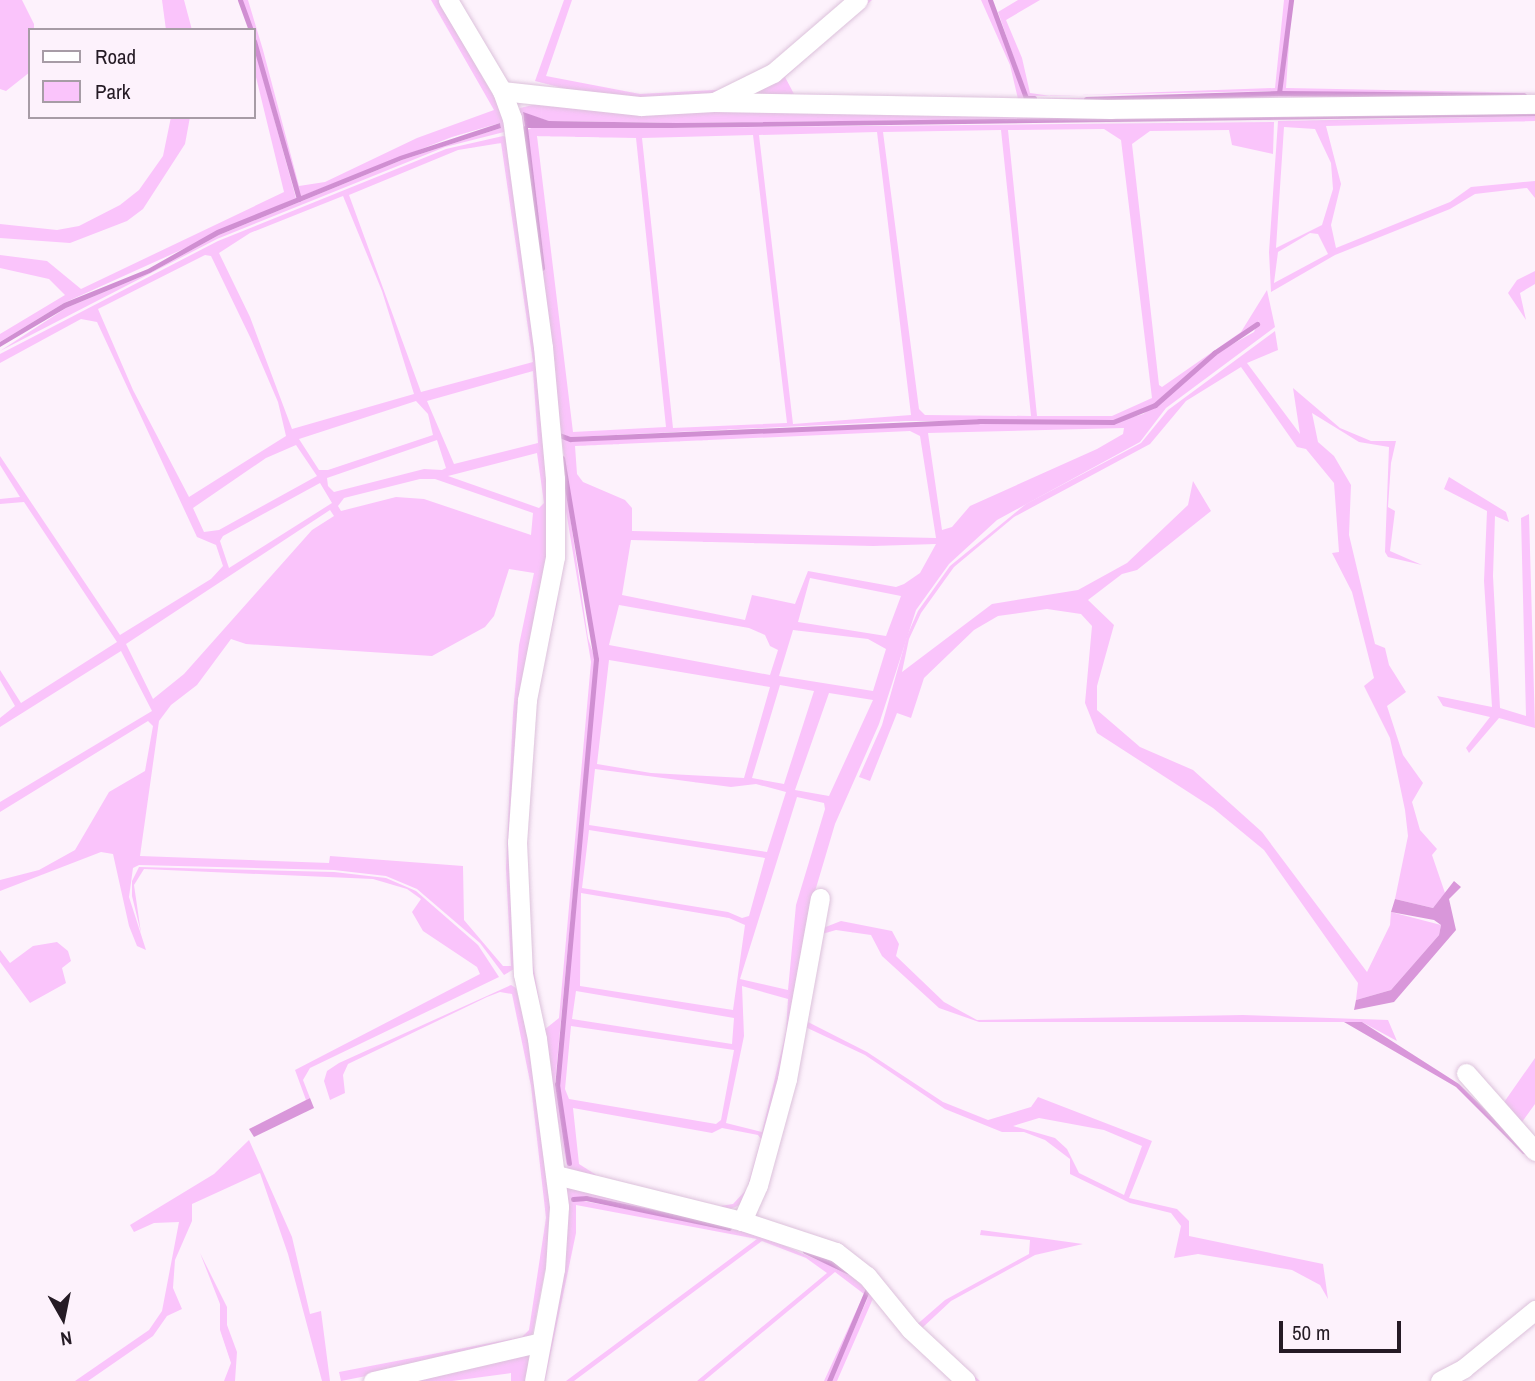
<!DOCTYPE html>
<style>
body{margin:0}
#map{position:relative;width:1535px;height:1381px;overflow:hidden;background:#fdf2fc;font-family:"Archivo Narrow",sans-serif}
div>[style]{position:absolute}
.green>*{inset:0;background:#fac4fb}
.forest>*{inset:0;background:#d997da}
.water>*{inset:0;background:#d08fd2}
.stream>*{height:5px;margin:-2.5px;padding:0 2.5px;transform-origin:2.5px;border-radius:2.5px;background:#d08fd2}
.roads{filter:drop-shadow(0 0 2px #dcc2db) drop-shadow(0 0 2px #dcc2db)}
.minor>*{height:19px;margin:-9.5px;padding:0 9.5px;transform-origin:9.5px;border-radius:9.5px;background:#fff}
span{translate:-50% -50%;white-space:nowrap;text-align:center;line-height:1.15;-webkit-text-stroke:7px #fdf2fc;paint-order:stroke}
.legend{position:absolute;left:28px;top:28px;width:228px;height:91px;box-sizing:border-box;background:#fdf2fc;border:2px solid #a79ca6;margin:0;padding:9px 12px;list-style:none;font-size:21px;color:#251b25}
.legend li{display:flex;align-items:center;gap:14px;height:35px}
.legend b{width:35px;border:2px solid #a79ca6}
.north{position:absolute;left:28px;top:1283px;width:70px;height:70px;-webkit-text-stroke:5px #fdf2fc;paint-order:stroke;rotate:171deg;font-size:19px;font-weight:700;line-height:28px;text-align:center;color:#251b25}
.north::after{content:'';display:block;margin:auto;width:24px;height:32px;background:#251b25;clip-path:polygon(50% 0,100% 100%,50% 72%,0 100%)}
.scale{position:absolute;left:1279px;top:1321px;width:122px;height:32px;box-sizing:border-box;border:4px solid #251b25;border-top:0;padding-left:9px;font-size:21px;line-height:24px;white-space:nowrap;color:#251b25;-webkit-text-stroke:5px #fdf2fc;paint-order:stroke}
</style>
<div id="map">
<div class="green">
<i style="clip-path:polygon(0 0,22px 0,34px 24px,34px 30px,30px 30px,30px 72px,6px 91px,0 89px)"></i>
<i style="clip-path:polygon(162px 0,184px 0,192px 30px,166px 30px)"></i>
<i style="clip-path:polygon(242px 0,248px 0,263px 50px,299px 186px,325px 182px,417px 138px,494px 110px,431px 0,438px 0,497px 102px,508px 131px,445px 147px,217px 239px,0 351px,66px 308px,150px 273px,219px 235px,402px 160px,501px 128px,500px 123px,452px 137px,299px 197px)"></i>
<i style="clip-path:polygon(564px 0,572px 0,546px 76px,640px 94px,734px 89px,664px 102px,582px 93px,535px 81px)"></i>
<i style="clip-path:polygon(864px 0,872px 0,785px 77px,794px 94px,1018px 99px,1010px 65px,981px 0,989px 0,1025px 99px,1279px 94px,1535px 99px,1278px 97px,1055px 105px,826px 103px,752px 97px,752px 92px,810px 53px)"></i>
<i style="clip-path:polygon(1018px 0,1040px 0,1006px 20px,1022px 58px,1030px 93px,1051px 96px,1275px 88px,1284px 0,1290px 0,1278px 91px,1027px 96px,998px 12px)"></i>
<i style="clip-path:polygon(1292px 0,1286px 88px,1535px 93px,1281px 92px)"></i>
<i style="clip-path:polygon(254px 46px,296px 198px,64px 303px,0 342px,0 334px,65px 295px,49px 279px,0 268px,0 255px,47px 261px,81px 289px,284px 192px,254px 69px)"></i>
<i style="clip-path:polygon(evenodd,541px 103px,640px 112px,1535px 109px,1535px 112px,1408px 115px,677px 123px,549px 121px,523px 113px,558px 435px,588px 638px,595px 659px,555px 1084px,569px 1164px,558px 1084px,597px 659px,561px 436px,570px 440px,791px 432px,906px 424px,1113px 423px,1143px 414px,1155px 406px,1215px 354px,1254px 332px,1259px 320px,1252px 330px,1214px 352px,1154px 404px,1112px 421px,906px 421px,571px 437px,560px 434px,527px 130px,538px 125px,671px 128px,1274px 122px,1273px 154px,1232px 145px,1229px 130px,1150px 131px,1132px 144px,1159px 385px,1162px 387px,1241px 332px,1267px 290px,1275px 327px,1166px 408px,1140px 442px,997px 520px,949px 564px,916px 610px,879px 724px,835px 824px,808px 915px,793px 1031px,755px 1183px,742px 1204px,724px 1212px,653px 1199px,568px 1172px,529px 976px,521px 897px,527px 750px,537px 673px,561px 561px,562px 506px,536px 240px,518px 122px,520px 108px,541px 103px,1104px 129px,1121px 140px,1152px 398px,1112px 416px,1037px 416px,1008px 130px,1104px 129px,541px 103px,1001px 130px,1031px 416px,925px 415px,919px 409px,883px 132px,1001px 130px,541px 103px,877px 132px,911px 415px,793px 424px,759px 135px,877px 132px,541px 103px,753px 135px,787px 423px,673px 428px,642px 138px,753px 135px,541px 103px,537px 136px,636px 138px,666px 427px,573px 432px,537px 136px,541px 103px,1124px 428px,1123px 434px,1097px 449px,970px 506px,952px 527px,942px 530px,928px 433px,1124px 428px,541px 103px,910px 431px,920px 436px,936px 538px,632px 531px,632px 508px,625px 500px,583px 482px,577px 474px,575px 446px,910px 431px,541px 103px,566px 511px,591px 662px,559px 1018px,544px 1030px,525px 916px,526px 828px,537px 696px,557px 604px,566px 511px,541px 103px,631px 540px,873px 546px,936px 544px,920px 573px,904px 584px,896px 587px,808px 571px,795px 604px,752px 595px,745px 620px,622px 595px,631px 540px,541px 103px,810px 578px,901px 596px,886px 636px,798px 622px,810px 578px,541px 103px,619px 605px,749px 628px,765px 635px,770px 646px,778px 650px,770px 675px,609px 645px,619px 605px,541px 103px,793px 630px,868px 639px,886px 649px,873px 691px,779px 676px,793px 630px,541px 103px,609px 660px,770px 687px,744px 778px,651px 773px,597px 764px,609px 660px,541px 103px,780px 685px,814px 691px,784px 784px,752px 778px,780px 685px,541px 103px,829px 693px,873px 700px,829px 796px,795px 790px,829px 693px,541px 103px,595px 769px,731px 787px,756px 784px,786px 792px,767px 852px,589px 825px,595px 769px,541px 103px,797px 797px,824px 803px,825px 809px,796px 905px,788px 990px,740px 979px,797px 797px,541px 103px,589px 830px,765px 858px,749px 916px,742px 918px,728px 912px,582px 888px,589px 830px,541px 103px,581px 893px,729px 918px,745px 925px,733px 1010px,580px 986px,581px 893px,541px 103px,742px 986px,788px 999px,786px 1032px,762px 1132px,726px 1123px,744px 1036px,742px 986px,541px 103px,576px 991px,734px 1018px,732px 1044px,572px 1019px,576px 991px,541px 103px,571px 1026px,734px 1050px,721px 1120px,716px 1124px,569px 1099px,565px 1089px,571px 1026px,541px 103px,573px 1108px,712px 1133px,722px 1128px,758px 1135px,761px 1139px,747px 1189px,733px 1204px,714px 1207px,655px 1195px,601px 1178px,579px 1164px,573px 1108px)"></i>
<i style="clip-path:polygon(evenodd,1535px 116px,1535px 121px,1326px 126px,1341px 184px,1331px 225px,1336px 248px,1450px 202px,1471px 187px,1535px 181px,1535px 198px,1527px 188px,1475px 194px,1450px 209px,1335px 255px,1271px 292px,1269px 252px,1278px 121px,1535px 116px,1284px 127px,1315px 129px,1331px 163px,1333px 189px,1322px 225px,1276px 248px,1284px 127px,1535px 116px,1310px 233px,1318px 234px,1328px 254px,1274px 283px,1278px 252px,1310px 233px)"></i>
<i style="clip-path:polygon(171px 117px,190px 117px,185px 144px,143px 209px,127px 221px,70px 243px,0 238px,0 224px,57px 230px,79px 226px,120px 205px,139px 190px,163px 156px)"></i>
<i style="clip-path:polygon(evenodd,503px 136px,510px 138px,549px 474px,548px 562px,510px 877px,514px 969px,504px 975px,480px 943px,417px 889px,386px 876px,334px 870px,139px 865px,133px 868px,129px 897px,146px 950px,137px 946px,129px 926px,113px 854px,101px 852px,0 891px,0 880px,39px 870px,75px 850px,109px 792px,145px 771px,153px 726px,148px 721px,0 812px,0 802px,152px 711px,121px 651px,0 727px,0 718px,15px 706px,0 680px,0 670px,21px 703px,117px 642px,24px 502px,0 504px,0 499px,20px 497px,0 465px,0 456px,120px 635px,211px 579px,223px 566px,216px 545px,197px 537px,97px 322px,81px 319px,0 363px,0 354px,218px 241px,446px 149px,503px 136px,501px 143px,533px 362px,421px 392px,349px 195px,458px 150px,501px 143px,503px 136px,343px 196px,382px 291px,414px 394px,292px 429px,250px 317px,219px 253px,250px 233px,343px 196px,503px 136px,205px 255px,211px 256px,251px 339px,278px 402px,286px 436px,189px 497px,133px 390px,98px 309px,205px 255px,503px 136px,533px 371px,538px 443px,454px 464px,427px 401px,533px 371px,503px 136px,416px 401px,428px 414px,433px 435px,328px 470px,319px 470px,299px 439px,416px 401px,503px 136px,437px 440px,446px 468px,442px 470px,424px 469px,334px 492px,328px 486px,327px 478px,437px 440px,503px 136px,296px 445px,317px 476px,219px 530px,204px 532px,193px 508px,266px 458px,296px 445px,503px 136px,537px 453px,544px 503px,539px 508px,448px 476px,537px 453px,503px 136px,420px 479px,435px 479px,533px 513px,531px 535px,424px 499px,396px 497px,341px 511px,338px 506px,344px 498px,420px 479px,503px 136px,320px 483px,332px 503px,229px 568px,220px 541px,223px 536px,320px 483px,503px 136px,330px 510px,334px 516px,312px 530px,184px 674px,153px 699px,126px 644px,330px 510px,503px 136px,509px 569px,534px 573px,519px 645px,513px 713px,506px 868px,511px 966px,503px 966px,464px 920px,463px 866px,330px 856px,329px 863px,140px 856px,159px 721px,171px 705px,197px 685px,231px 639px,246px 644px,432px 656px,485px 627px,494px 616px,509px 569px)"></i>
<i style="clip-path:polygon(1535px 271px,1535px 284px,1520px 293px,1526px 320px,1508px 293px,1517px 280px)"></i>
<i style="clip-path:polygon(1275px 331px,1278px 350px,1247px 363px,1300px 434px,1293px 388px,1340px 428px,1371px 441px,1396px 441px,1391px 463px,1388px 507px,1395px 511px,1390px 551px,1422px 565px,1388px 557px,1385px 552px,1389px 447px,1359px 442px,1312px 413px,1318px 442px,1334px 456px,1351px 485px,1349px 535px,1375px 644px,1385px 648px,1389px 665px,1406px 692px,1387px 706px,1403px 755px,1423px 783px,1412px 802px,1420px 830px,1437px 849px,1432px 855px,1445px 893px,1433px 908px,1395px 899px,1408px 836px,1405px 810px,1390px 738px,1364px 686px,1374px 678px,1352px 592px,1332px 553px,1339px 552px,1334px 483px,1306px 449px,1297px 447px,1241px 367px,1186px 401px,1150px 444px,1014px 517px,954px 567px,921px 613px,909px 639px,902px 672px,992px 604px,1078px 590px,1127px 563px,1188px 505px,1193px 481px,1211px 511px,1137px 570px,1122px 574px,1088px 600px,1114px 625px,1097px 686px,1097px 710px,1140px 747px,1193px 770px,1262px 832px,1367px 972px,1390px 925px,1391px 912px,1441px 925px,1439px 935px,1391px 990px,1356px 1000px,1358px 983px,1264px 850px,1213px 808px,1097px 733px,1085px 703px,1092px 626px,1081px 614px,1047px 609px,998px 616px,974px 630px,924px 678px,911px 718px,897px 713px,870px 781px,859px 777px,882px 725px,907px 636px,918px 611px,950px 566px,1026px 504px,1141px 443px,1168px 410px)"></i>
<i style="clip-path:polygon(1449px 477px,1506px 512px,1509px 522px,1495px 516px,1493px 576px,1500px 708px,1526px 716px,1521px 518px,1529px 514px,1535px 728px,1499px 718px,1469px 753px,1466px 748px,1490px 717px,1443px 706px,1437px 696px,1492px 707px,1484px 581px,1487px 511px,1444px 489px)"></i>
<i style="clip-path:polygon(139px 867px,334px 872px,386px 878px,416px 891px,432px 905px,478px 945px,499px 977px,310px 1068px,303px 1080px,310px 1098px,306px 1100px,295px 1070px,480px 974px,477px 967px,423px 931px,412px 912px,421px 899px,407px 889px,373px 879px,144px 869px,134px 885px,141px 933px,132px 896px,132px 881px)"></i>
<i style="clip-path:polygon(evenodd,841px 921px,892px 931px,899px 944px,896px 956px,944px 1002px,977px 1020px,1243px 1015px,1388px 1020px,1397px 1041px,1362px 1022px,979px 1022px,939px 1008px,882px 956px,871px 935px,836px 930px,822px 934px,808px 1022px,867px 1052px,943px 1102px,988px 1120px,1031px 1107px,1038px 1097px,1152px 1141px,1129px 1198px,1177px 1209px,1189px 1221px,1189px 1236px,1323px 1264px,1328px 1299px,1320px 1285px,1292px 1270px,1198px 1254px,1174px 1258px,1181px 1226px,1171px 1213px,1130px 1203px,1070px 1174px,1070px 1159px,1045px 1140px,1024px 1132px,1002px 1132px,945px 1109px,865px 1055px,801px 1025px,823px 928px,841px 921px,1039px 1118px,1104px 1130px,1142px 1146px,1124px 1195px,1079px 1173px,1067px 1149px,1055px 1138px,1013px 1126px,1039px 1118px)"></i>
<i style="clip-path:polygon(57px 942px,68px 951px,71px 961px,62px 968px,66px 983px,30px 1003px,0 962px,0 950px,10px 963px,33px 946px)"></i>
<i style="clip-path:polygon(511px 985px,516px 988px,537px 1076px,553px 1229px,533px 1332px,531px 1336px,427px 1364px,341px 1381px,339px 1372px,522px 1337px,529px 1330px,546px 1218px,531px 1086px,512px 994px,500px 992px,487px 997px,348px 1064px,343px 1075px,345px 1093px,330px 1100px,324px 1081px,327px 1071px,339px 1063px)"></i>
<i style="clip-path:polygon(1535px 1058px,1535px 1104px,1522px 1122px,1535px 1138px,1500px 1108px)"></i>
<i style="clip-path:polygon(249px 1140px,292px 1237px,310px 1314px,321px 1311px,330px 1381px,322px 1381px,288px 1254px,260px 1173px,192px 1204px,192px 1221px,175px 1260px,173px 1288px,182px 1309px,167px 1316px,153px 1336px,88px 1381px,75px 1381px,149px 1330px,162px 1311px,179px 1222px,154px 1223px,134px 1232px,130px 1225px,214px 1174px)"></i>
<i style="clip-path:polygon(567px 1185px,744px 1226px,833px 1257px,867px 1280px,912px 1334px,962px 1381px,956px 1381px,925px 1353px,875px 1294px,837px 1381px,831px 1381px,866px 1302px,870px 1291px,869px 1285px,849px 1271px,758px 1232px,586px 1196px,573px 1199px,757px 1234px,848px 1273px,868px 1291px,828px 1381px,824px 1381px,864px 1294px,835px 1272px,704px 1381px,697px 1381px,827px 1273px,806px 1258px,762px 1241px,574px 1381px,566px 1381px,757px 1239px,576px 1205px,576px 1233px,545px 1381px,539px 1381px,561px 1261px)"></i>
<i style="clip-path:polygon(981px 1230px,1083px 1244px,1035px 1255px,951px 1301px,921px 1329px,980px 1381px,969px 1381px,914px 1327px,945px 1300px,1029px 1254px,1030px 1240px,980px 1235px)"></i>
<i style="clip-path:polygon(200px 1253px,227px 1307px,227px 1325px,237px 1352px,235px 1381px,224px 1381px,231px 1363px,220px 1330px,220px 1304px)"></i>
<i style="clip-path:polygon(529px 1354px,527px 1381px,511px 1381px,511px 1373px,452px 1381px,401px 1381px)"></i>
</div>
<div class="forest">
<i style="clip-path:polygon(1454px 881px,1461px 887px,1449px 899px,1456px 930px,1394px 1002px,1354px 1010px,1356px 1000px,1391px 990px,1439px 935px,1441px 925px,1434px 920px,1391px 912px,1395px 899px,1433px 908px)"></i>
<i style="clip-path:polygon(1344px 1022px,1362px 1022px,1459px 1084px,1531px 1155px,1523px 1154px,1456px 1087px)"></i>
<i style="clip-path:polygon(310px 1098px,314px 1108px,254px 1137px,249px 1129px)"></i>
</div>
<div class="water">
<i style="clip-path:polygon(523px 112px,549px 121px,677px 123px,1535px 112px,1535px 116px,671px 128px,525px 128px)"></i>
<i style="clip-path:polygon(500px 123px,501px 128px,402px 160px,219px 235px,150px 273px,66px 308px,0 347px,0 342px,64px 303px,148px 269px,217px 230px,400px 156px)"></i>
</div>
<div class="stream">
<i style="left:240px;top:0;width:32px;rotate:70deg"></i>
<i style="left:990px;top:0;width:104px;rotate:69.8deg"></i>
<i style="left:1026px;top:98px;width:8px"></i>
<i style="left:254px;top:41px;width:164px;rotate:74.1deg"></i>
<i style="left:1279px;top:93px;width:94px;rotate:-82.6deg"></i>
<i style="left:1086px;top:99px;width:193px;rotate:-1.8deg"></i>
<i style="left:1279px;top:93px;width:245px;rotate:0.5deg"></i>
<i style="left:525px;top:128px;width:141px;rotate:83.1deg"></i>
<i style="left:559px;top:435px;width:12px;rotate:20deg"></i>
<i style="left:570px;top:439px;width:409px;rotate:-2.5deg"></i>
<i style="left:979px;top:421px;width:134px;rotate:0.4deg"></i>
<i style="left:1113px;top:422px;width:45px;rotate:-22deg"></i>
<i style="left:1155px;top:405px;width:79px;rotate:-41.4deg"></i>
<i style="left:1214px;top:353px;width:52px;rotate:-34deg"></i>
<i style="left:562px;top:458px;width:204px;rotate:80.4deg"></i>
<i style="left:596px;top:659px;width:427px;rotate:95.2deg"></i>
<i style="left:557px;top:1084px;width:80px;rotate:81.4deg"></i>
<i style="left:573px;top:1199px;width:13px;rotate:-4deg"></i>
<i style="left:586px;top:1198px;width:146px;rotate:11.8deg"></i>
<i style="left:805px;top:1251px;width:47px;rotate:25.5deg"></i>
<i style="left:829px;top:1381px;width:101px;rotate:-67.2deg"></i>
</div>
<div class="roads">
<div class="minor">
<i style="left:448px;top:0;width:106px;rotate:59.3deg"></i>
<i style="left:502px;top:91px;width:29px;rotate:70deg"></i>
<i style="left:512px;top:118px;width:231px;rotate:82.3deg"></i>
<i style="left:543px;top:347px;width:133px;rotate:84.8deg"></i>
<i style="left:555px;top:479px;width:78px;rotate:90deg"></i>
<i style="left:555px;top:557px;width:146px;rotate:101.1deg"></i>
<i style="left:527px;top:700px;width:142px;rotate:94deg"></i>
<i style="left:517px;top:842px;width:132px;rotate:87.4deg"></i>
<i style="left:523px;top:974px;width:66px;rotate:77.8deg"></i>
<i style="left:537px;top:1039px;width:169px;rotate:82.5deg"></i>
<i style="left:559px;top:1207px;width:62px;rotate:93.7deg"></i>
<i style="left:555px;top:1269px;width:114px;rotate:100.6deg"></i>
<i style="left:502px;top:91px;width:140px;rotate:6.2deg"></i>
<i style="left:641px;top:106px;width:73px;rotate:-3.1deg"></i>
<i style="left:714px;top:102px;width:66px;rotate:-26.2deg"></i>
<i style="left:773px;top:73px;width:112px;rotate:-40.7deg"></i>
<i style="left:714px;top:102px;width:397px;rotate:1deg"></i>
<i style="left:1111px;top:109px;width:424px;rotate:-0.7deg"></i>
<i style="left:1466px;top:1073px;width:104px;rotate:48.5deg"></i>
<i style="left:556px;top:1175px;width:192px;rotate:13.9deg"></i>
<i style="left:742px;top:1221px;width:99px;rotate:18.3deg"></i>
<i style="left:836px;top:1252px;width:39px;rotate:38deg"></i>
<i style="left:867px;top:1276px;width:68px;rotate:50.9deg"></i>
<i style="left:910px;top:1329px;width:76px;rotate:42.9deg"></i>
<i style="left:742px;top:1221px;width:39px;rotate:-66deg"></i>
<i style="left:758px;top:1185px;width:110px;rotate:-74.7deg"></i>
<i style="left:787px;top:1079px;width:184px;rotate:-79.7deg"></i>
<i style="left:373px;top:1381px;width:169px;rotate:-13deg"></i>
<i style="left:1440px;top:1381px;width:27px;rotate:-28deg"></i>
<i style="left:1464px;top:1368px;width:92px;rotate:-39.2deg"></i>
</div>
</div>
<ul class="legend">
<li><b style="height:9px;background:#fff"></b>Road</li>
<li><b style="height:19px;background:#fac4fb"></b>Park</li>
</ul>
<div class="north">N</div>
<div class="scale">50 m</div>
</div>
